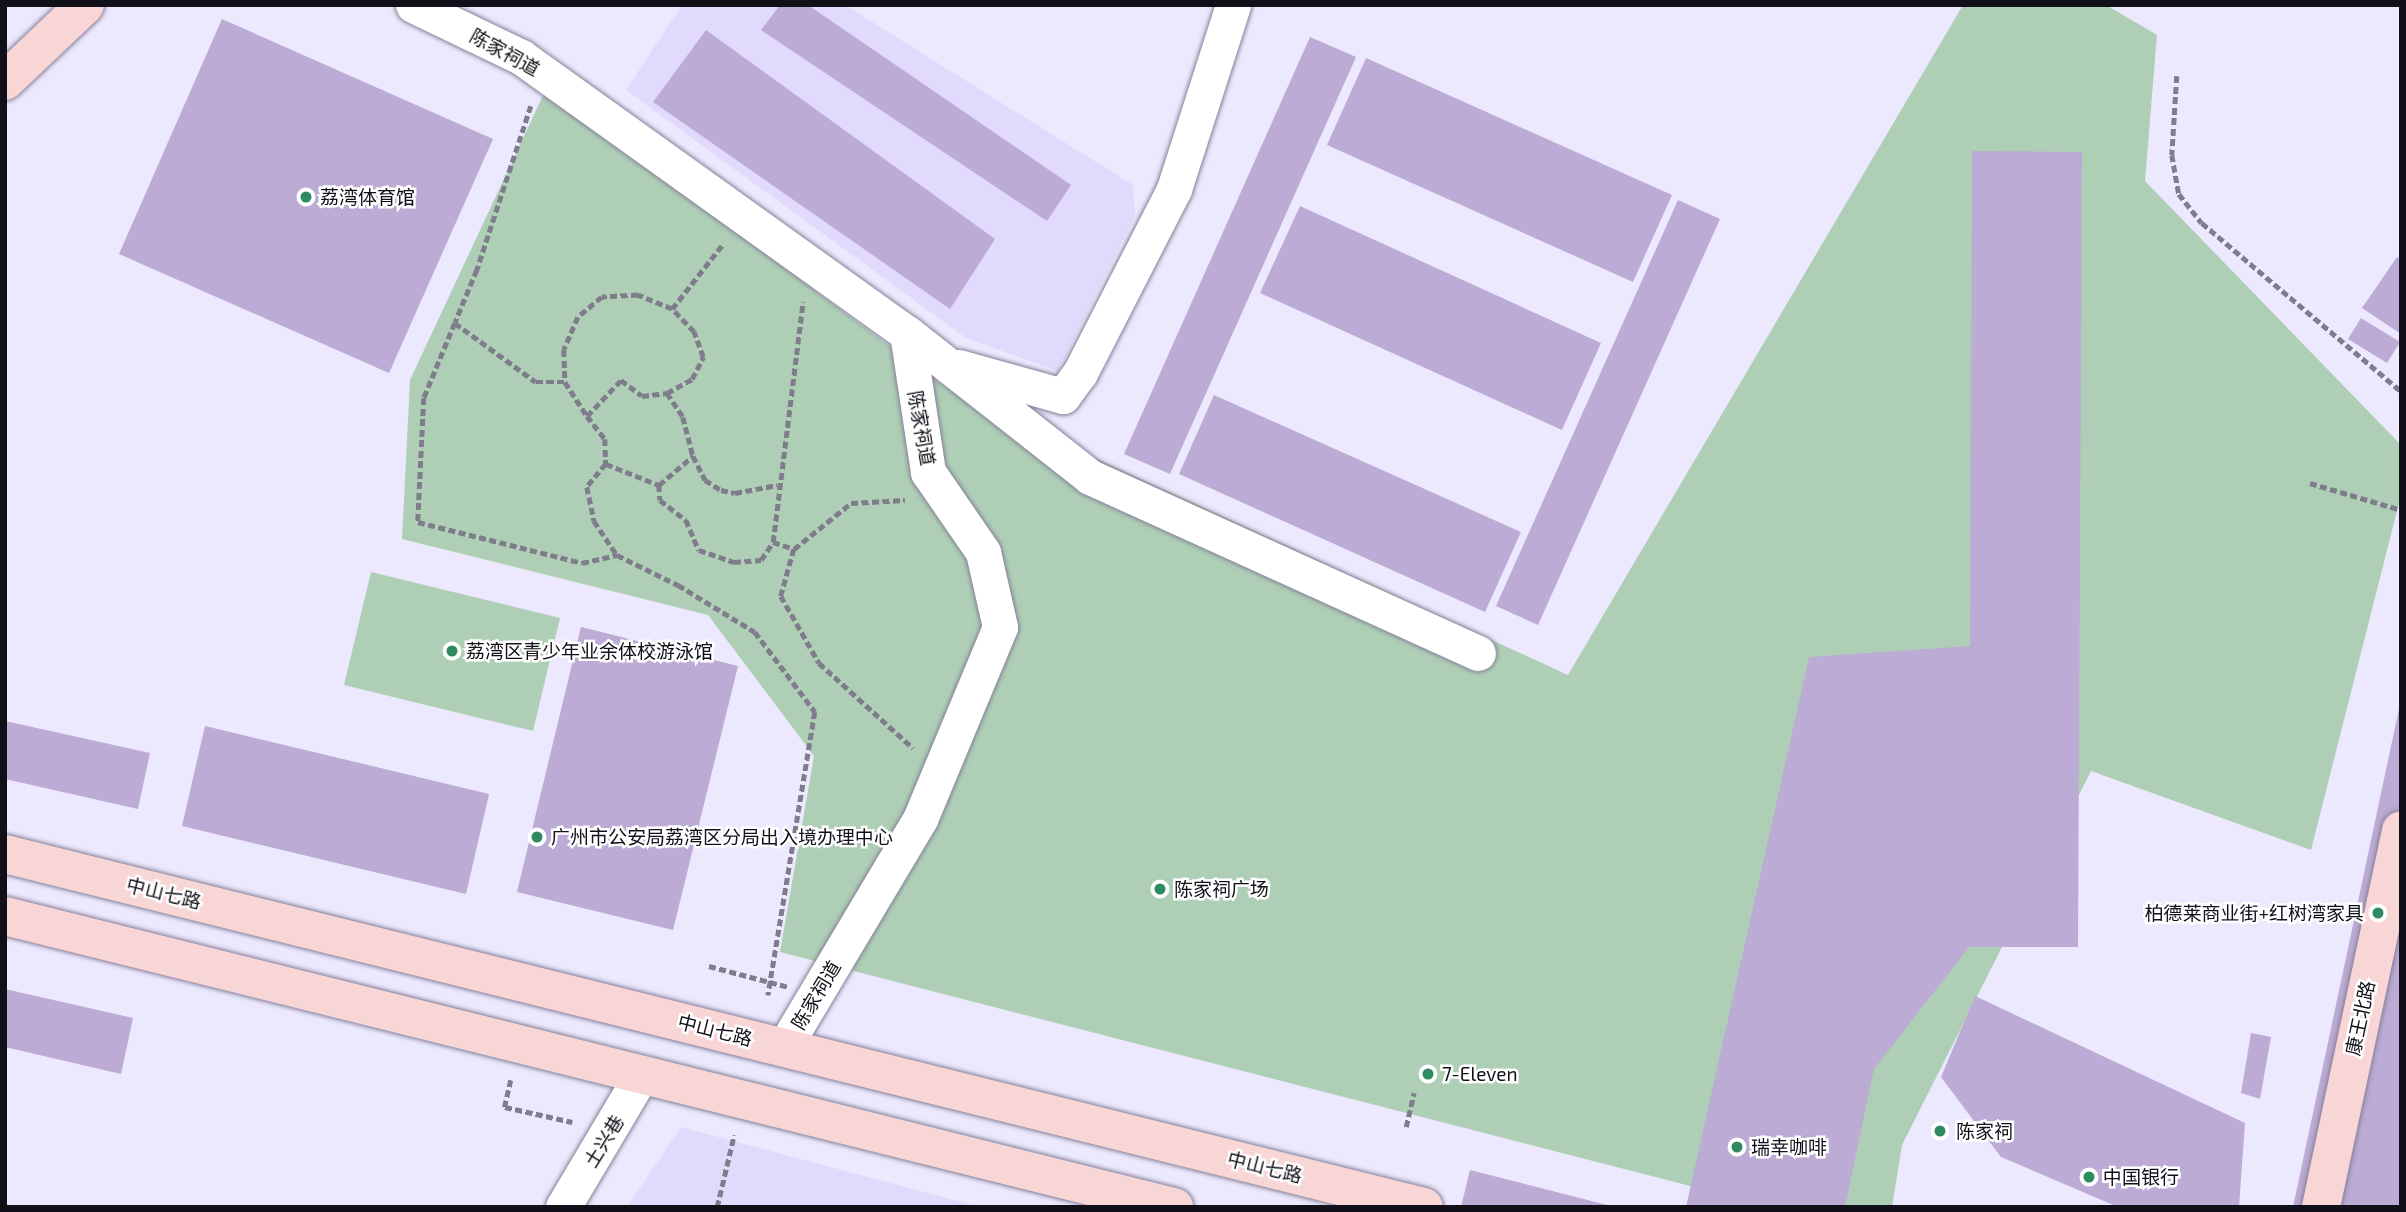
<!DOCTYPE html>
<meta charset="utf-8">
<style>
body{margin:0}
#map{position:relative;width:2406px;height:1212px;overflow:hidden;background:#ece8fd;font-family:"Exo 2","Noto Sans SC",sans-serif}
div>[style]{position:absolute}
.built>*{inset:0;background:#e1dafc}
.green>*{inset:0;background:#aecfb6}
.building>*{inset:0;background:#bcabd4}
.path>*{height:4.5px;margin-top:-2.25px;transform-origin:0;background:repeating-linear-gradient(90deg,#7f7c8b 0 7px,transparent 0 10.5px)}
.roads{filter:drop-shadow(0 0 2px #868199) drop-shadow(0 0 2px #868199)}
.minor>*{height:35px;margin:-17.5px;padding:0 17.5px;transform-origin:17.5px;border-radius:17.5px;background:#fff}
.major>*{height:38px;margin:-19px;padding:0 19px;transform-origin:19px;border-radius:19px;background:#f8d6d6}
.path-bridge>*{height:4.5px;margin-top:-2.25px;transform-origin:0;background:repeating-linear-gradient(90deg,#7f7c8b 0 7px,transparent 0 10.5px)}
.dots>*{width:19px;height:19px;translate:-50% -50%;box-sizing:border-box;border:4px solid #fff;border-radius:50%}
span{translate:-50% -50%;white-space:nowrap;text-align:center;line-height:1.15;-webkit-text-stroke:5px #fff;paint-order:stroke}
.street-label{font-size:19px;color:#110f18}
.poi-label{font-size:19px;color:#110f18}
.left{translate:0 -50%;text-align:left}
.right{translate:-100% -50%;text-align:right}
.frame{position:absolute;inset:0;border:7px solid #110f18;pointer-events:none}
</style>
<div id="map">
<div class="built">
<i style="clip-path:polygon(682px 5px,845px 5px,1133px 185px,1135px 216px,1058px 371px,966px 338px,626px 90px)"></i>
<i style="clip-path:polygon(681px 1127px,980px 1207px,627px 1207px)"></i>
</div>
<div class="green">
<i style="clip-path:polygon(1963px 5px,2106px 5px,2157px 35px,2145px 181px,2401px 445px,2401px 495px,2311px 850px,2091px 771px,1902px 1145px,1892px 1207px,1772px 1207px,780px 952px,814px 756px,708px 615px,402px 539px,410px 380px,545px 91px,952px 392px,1568px 675px)"></i>
<i style="clip-path:polygon(371px 572px,560px 618px,533px 731px,344px 685px)"></i>
</div>
<div class="building">
<i style="clip-path:polygon(780px 5px,808px 5px,1071px 185px,1047px 221px,761px 30px)"></i>
<i style="clip-path:polygon(222px 19px,493px 139px,389px 373px,119px 254px)"></i>
<i style="clip-path:polygon(706px 30px,995px 239px,950px 309px,653px 102px)"></i>
<i style="clip-path:polygon(1310px 37px,1356px 57px,1170px 474px,1124px 454px)"></i>
<i style="clip-path:polygon(1366px 58px,1672px 195px,1633px 282px,1327px 145px)"></i>
<i style="clip-path:polygon(1972px 151px,2082px 152px,2078px 947px,1969px 947px,1874px 1069px,1845px 1207px,1686px 1207px,1809px 657px,1970px 646px)"></i>
<i style="clip-path:polygon(1678px 200px,1720px 219px,1538px 625px,1496px 606px)"></i>
<i style="clip-path:polygon(1300px 206px,1601px 343px,1562px 430px,1260px 293px)"></i>
<i style="clip-path:polygon(2397px 257px,2401px 260px,2401px 334px,2362px 308px)"></i>
<i style="clip-path:polygon(2361px 318px,2400px 342px,2387px 363px,2348px 339px)"></i>
<i style="clip-path:polygon(1214px 395px,1521px 532px,1485px 612px,1179px 474px)"></i>
<i style="clip-path:polygon(581px 627px,738px 666px,673px 930px,517px 892px)"></i>
<i style="clip-path:polygon(2400px 704px,2401px 1207px,2293px 1207px)"></i>
<i style="clip-path:polygon(5px 721px,150px 753px,138px 809px,5px 779px)"></i>
<i style="clip-path:polygon(205px 726px,489px 794px,466px 894px,182px 826px)"></i>
<i style="clip-path:polygon(5px 989px,133px 1018px,121px 1074px,5px 1047px)"></i>
<i style="clip-path:polygon(1975px 996px,2245px 1123px,2239px 1207px,2118px 1207px,2001px 1157px,1941px 1077px)"></i>
<i style="clip-path:polygon(2251px 1033px,2271px 1037px,2260px 1099px,2241px 1093px)"></i>
<i style="clip-path:polygon(1470px 1170px,1611px 1206px,1611px 1207px,1461px 1207px)"></i>
</div>
<div class="path">
<i style="left:2177px;top:76px;width:79px;rotate:93.6deg"></i>
<i style="left:2172px;top:155px;width:40px;rotate:80deg"></i>
<i style="left:2179px;top:194px;width:37px;rotate:52deg"></i>
<i style="left:2202px;top:223px;width:260px;rotate:40.2deg"></i>
<i style="left:531px;top:106px;width:173px;rotate:108.2deg"></i>
<i style="left:477px;top:270px;width:57px;rotate:112.5deg"></i>
<i style="left:455px;top:323px;width:100px;rotate:36.1deg"></i>
<i style="left:536px;top:382px;width:29px"></i>
<i style="left:672px;top:309px;width:83px;rotate:-51.9deg"></i>
<i style="left:455px;top:323px;width:81px;rotate:112.5deg"></i>
<i style="left:424px;top:398px;width:124px;rotate:92.8deg"></i>
<i style="left:418px;top:522px;width:169px;rotate:14deg"></i>
<i style="left:582px;top:563px;width:36px;rotate:-13deg"></i>
<i style="left:617px;top:555px;width:68px;rotate:26.2deg"></i>
<i style="left:678px;top:585px;width:90px;rotate:31.4deg"></i>
<i style="left:755px;top:632px;width:100px;rotate:53.1deg"></i>
<i style="left:815px;top:712px;width:287px;rotate:99.4deg"></i>
<i style="left:667px;top:393px;width:29px;rotate:56deg"></i>
<i style="left:683px;top:417px;width:40px;rotate:75.6deg"></i>
<i style="left:587px;top:416px;width:50px;rotate:-46.6deg"></i>
<i style="left:621px;top:380px;width:26px;rotate:37deg"></i>
<i style="left:642px;top:396px;width:25px;rotate:-7deg"></i>
<i style="left:667px;top:393px;width:29px;rotate:-29deg"></i>
<i style="left:692px;top:379px;width:25px;rotate:-63deg"></i>
<i style="left:703px;top:357px;width:27px;rotate:-110deg"></i>
<i style="left:694px;top:332px;width:32px;rotate:-134deg"></i>
<i style="left:672px;top:309px;width:37px;rotate:-158deg"></i>
<i style="left:638px;top:295px;width:36px;rotate:177deg"></i>
<i style="left:602px;top:297px;width:31px;rotate:140deg"></i>
<i style="left:578px;top:317px;width:36px;rotate:113deg"></i>
<i style="left:564px;top:350px;width:32px;rotate:88deg"></i>
<i style="left:565px;top:382px;width:40px;rotate:57.1deg"></i>
<i style="left:587px;top:416px;width:29px;rotate:52deg"></i>
<i style="left:605px;top:439px;width:25px;rotate:88deg"></i>
<i style="left:606px;top:464px;width:30px;rotate:130deg"></i>
<i style="left:587px;top:487px;width:35px;rotate:78deg"></i>
<i style="left:594px;top:521px;width:41px;rotate:55.9deg"></i>
<i style="left:606px;top:464px;width:57px;rotate:21.6deg"></i>
<i style="left:659px;top:485px;width:15px;rotate:86deg"></i>
<i style="left:660px;top:500px;width:33px;rotate:38deg"></i>
<i style="left:686px;top:520px;width:33px;rotate:67deg"></i>
<i style="left:699px;top:550px;width:37px;rotate:19deg"></i>
<i style="left:734px;top:562px;width:27px;rotate:-4deg"></i>
<i style="left:761px;top:560px;width:22px;rotate:-56deg"></i>
<i style="left:773px;top:542px;width:242px;rotate:-82.9deg"></i>
<i style="left:2310px;top:483px;width:95px;rotate:16.5deg"></i>
<i style="left:659px;top:485px;width:45px;rotate:-40.5deg"></i>
<i style="left:693px;top:456px;width:27px;rotate:63deg"></i>
<i style="left:705px;top:480px;width:19px;rotate:32deg"></i>
<i style="left:721px;top:490px;width:14px;rotate:12deg"></i>
<i style="left:735px;top:493px;width:43px;rotate:-10.8deg"></i>
<i style="left:773px;top:542px;width:22px;rotate:18deg"></i>
<i style="left:794px;top:549px;width:73px;rotate:-38.9deg"></i>
<i style="left:851px;top:503px;width:54px;rotate:-3.2deg"></i>
<i style="left:794px;top:549px;width:49px;rotate:105.5deg"></i>
<i style="left:781px;top:596px;width:77px;rotate:60.4deg"></i>
<i style="left:819px;top:663px;width:127px;rotate:42.1deg"></i>
<i style="left:511px;top:1080px;width:28px;rotate:103deg"></i>
<i style="left:505px;top:1107px;width:69px;rotate:12.6deg"></i>
<i style="left:1406px;top:1127px;width:35px;rotate:-77deg"></i>
<i style="left:717px;top:1207px;width:74px;rotate:-76.7deg"></i>
</div>
<div class="roads">
<div class="minor">
<i style="left:413px;top:5px;width:120px;rotate:25.7deg"></i>
<i style="left:521px;top:57px;width:475px;rotate:35.6deg"></i>
<i style="left:907px;top:333px;width:141px;rotate:81.4deg"></i>
<i style="left:928px;top:472px;width:97px;rotate:55.5deg"></i>
<i style="left:983px;top:552px;width:77px;rotate:77.2deg"></i>
<i style="left:1000px;top:627px;width:208px;rotate:112.6deg"></i>
<i style="left:920px;top:819px;width:265px;rotate:120.8deg"></i>
<i style="left:907px;top:333px;width:233px;rotate:38.2deg"></i>
<i style="left:1090px;top:477px;width:426px;rotate:24.4deg"></i>
<i style="left:959px;top:367px;width:108px;rotate:15.6deg"></i>
<i style="left:1063px;top:396px;width:29px;rotate:-54deg"></i>
<i style="left:1080px;top:373px;width:207px;rotate:-62.9deg"></i>
<i style="left:1174px;top:189px;width:193px;rotate:-72.2deg"></i>
<i style="left:563px;top:1207px;width:155px;rotate:-59.3deg"></i>
</div>
<div class="major">
<i style="left:5px;top:81px;width:110px;rotate:-43.5deg"></i>
<i style="left:5px;top:854px;width:1462px;rotate:13.97deg"></i>
<i style="left:5px;top:916px;width:1205px;rotate:13.98deg"></i>
<i style="left:2321px;top:1207px;width:385px;rotate:-78deg"></i>
</div>
</div>
<div class="path-bridge">
<i style="left:709px;top:966px;width:83px;rotate:14.7deg"></i>
</div>
<div class="dots">
<i style="left:306px;top:197px;background:#2d8a61"></i>
<i style="left:452px;top:651px;background:#2d8a61"></i>
<i style="left:537px;top:837px;background:#2d8a61"></i>
<i style="left:1160px;top:889px;background:#2d8a61"></i>
<i style="left:2378px;top:913px;background:#2d8a61"></i>
<i style="left:1428px;top:1074px;background:#2d8a61"></i>
<i style="left:1940px;top:1131px;background:#2d8a61"></i>
<i style="left:1737px;top:1147px;background:#2d8a61"></i>
<i style="left:2089px;top:1177px;background:#2d8a61"></i>
</div>
<div class="street-label">
<span style="left:505px;top:52px;rotate:29deg">陈家祠道</span>
<span style="left:922px;top:428px;rotate:80deg">陈家祠道</span>
<span style="left:164px;top:893px;rotate:14deg">中山七路</span>
<span style="left:816px;top:995px;rotate:-59deg">陈家祠道</span>
<span style="left:2360px;top:1018px;rotate:-78deg">康王北路</span>
<span style="left:715px;top:1030px;rotate:14deg">中山七路</span>
<span style="left:604px;top:1141px;rotate:-58deg">土兴巷</span>
<span style="left:1265px;top:1167px;rotate:14deg">中山七路</span>
</div>
<div class="poi-label">
<span class="left" style="left:320px;top:197px">荔湾体育馆</span>
<span class="left" style="left:466px;top:651px">荔湾区青少年业余体校游泳馆</span>
<span class="left" style="left:551px;top:837px">广州市公安局荔湾区分局出入境办理中心</span>
<span class="left" style="left:1174px;top:889px">陈家祠广场</span>
<span class="right" style="left:2364px;top:913px">柏德莱商业街+红树湾家具</span>
<span class="left" style="left:1442px;top:1074px">7-Eleven</span>
<span class="left" style="left:1956px;top:1131px">陈家祠</span>
<span class="left" style="left:1751px;top:1147px">瑞幸咖啡</span>
<span class="left" style="left:2103px;top:1177px">中国银行</span>
</div>
<div class="frame"></div>
</div>
